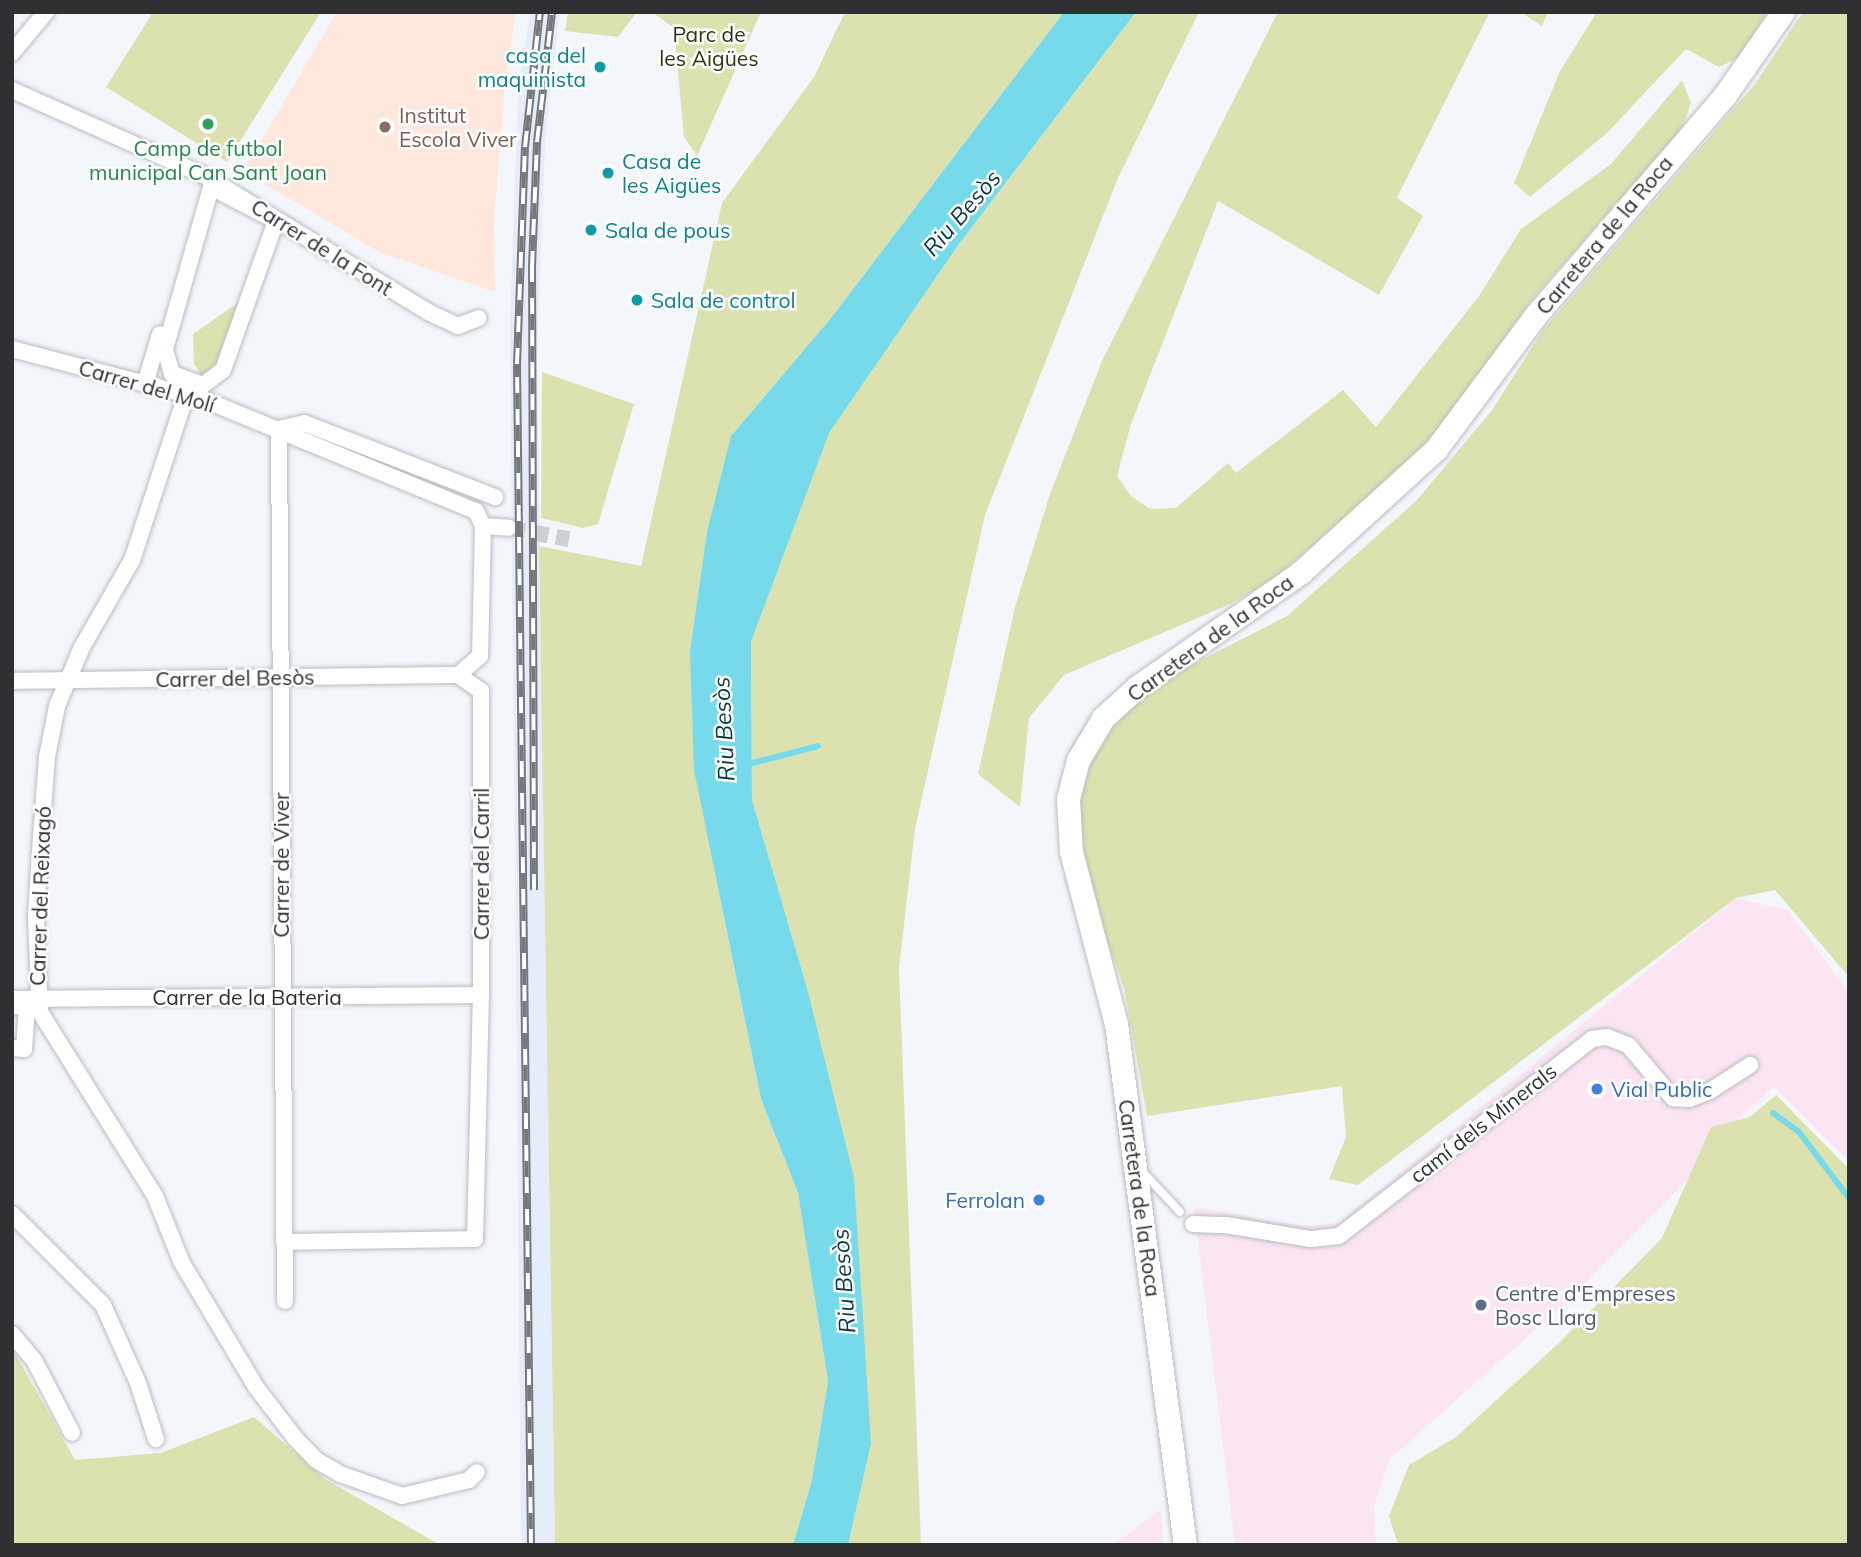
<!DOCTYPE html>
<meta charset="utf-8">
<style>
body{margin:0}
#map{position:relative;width:1861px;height:1557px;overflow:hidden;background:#f3f7fc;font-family:Mulish,sans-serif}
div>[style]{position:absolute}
.built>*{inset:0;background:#e5edfa}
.industrial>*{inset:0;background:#fbe5f3}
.education>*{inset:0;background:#ffe7dc}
.green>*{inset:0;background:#dce2af}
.water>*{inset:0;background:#76daea}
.stream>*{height:6px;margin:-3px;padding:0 3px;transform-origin:3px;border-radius:3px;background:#76daea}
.street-tunnel>*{height:16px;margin-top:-8px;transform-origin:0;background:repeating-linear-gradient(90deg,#cccfd4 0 16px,transparent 0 24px)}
.roads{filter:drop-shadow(0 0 2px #b9bcc2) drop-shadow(0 0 2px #b9bcc2)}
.lane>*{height:8px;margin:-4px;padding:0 4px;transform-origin:4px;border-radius:4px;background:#fff}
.street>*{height:16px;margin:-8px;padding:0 8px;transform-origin:8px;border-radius:8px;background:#fff}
.secondary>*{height:23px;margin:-11.5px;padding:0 11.5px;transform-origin:11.5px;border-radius:11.5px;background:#fff}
.rail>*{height:8px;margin-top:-4px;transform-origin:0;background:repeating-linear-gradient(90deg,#fff 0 16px,#76797c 0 32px);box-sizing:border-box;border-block:2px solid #76797c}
.dots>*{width:19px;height:19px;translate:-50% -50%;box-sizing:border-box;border:4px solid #fff;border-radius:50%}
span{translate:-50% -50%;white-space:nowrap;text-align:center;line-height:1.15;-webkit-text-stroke:5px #fff;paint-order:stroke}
.park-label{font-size:21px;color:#303313}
.culture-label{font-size:21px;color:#0d838f}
.right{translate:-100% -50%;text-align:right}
.left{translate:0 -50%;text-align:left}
.education-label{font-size:21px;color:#785e54}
.leisure-label{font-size:21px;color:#27864d}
.street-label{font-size:21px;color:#2e3032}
.shop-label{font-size:21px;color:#366cbe}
.service-label{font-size:21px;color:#4e5e75}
.water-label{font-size:23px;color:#093a41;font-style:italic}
.frame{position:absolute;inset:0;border:14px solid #2e3032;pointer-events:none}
</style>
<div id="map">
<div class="built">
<i style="clip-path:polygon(530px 12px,560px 12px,545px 142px,537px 357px,555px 1545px,521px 1545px,510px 324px,518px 94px)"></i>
</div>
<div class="industrial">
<i style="clip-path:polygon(1736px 898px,1788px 910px,1849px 993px,1849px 1162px,1774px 1087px,1724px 1132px,1704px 1163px,1573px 1296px,1389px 1460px,1374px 1506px,1376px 1545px,1235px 1545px,1194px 1207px,1304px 1226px,1339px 1223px)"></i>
<i style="clip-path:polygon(1161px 1509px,1164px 1545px,1111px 1545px,1127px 1535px)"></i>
</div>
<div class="education">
<i style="clip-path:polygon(337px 12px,516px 12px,505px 82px,494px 223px,495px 292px,379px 252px,243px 171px)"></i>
</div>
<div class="green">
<i style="clip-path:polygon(153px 12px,321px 12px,227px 162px,106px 87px)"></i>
<i style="clip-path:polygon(568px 12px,637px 12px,618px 37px,565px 31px)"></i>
<i style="clip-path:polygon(652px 12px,761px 12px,697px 156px,684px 137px,674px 28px)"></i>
<i style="clip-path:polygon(845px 12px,1064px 12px,831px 318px,731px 436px,713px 864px,761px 1099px,798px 1193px,828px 1381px,812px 1480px,793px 1545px,555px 1545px,539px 546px,641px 566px,722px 203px,814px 77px)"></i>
<i style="clip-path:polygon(1136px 12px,1199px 12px,1118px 178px,985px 515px,915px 829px,899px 968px,921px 1545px,848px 1545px,871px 1444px,807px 988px,752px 800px,751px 642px,828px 434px,959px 244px)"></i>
<i style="clip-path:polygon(1278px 12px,1490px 12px,1397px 198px,1423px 216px,1379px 295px,1218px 201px,1131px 424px,1117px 476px,1131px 496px,1150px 509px,1176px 508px,1228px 463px,1236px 473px,1343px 390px,1376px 427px,1479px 296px,1521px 229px,1611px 164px,1682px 80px,1691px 103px,1682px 129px,1534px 297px,1428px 444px,1274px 579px,1228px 605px,1064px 675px,1029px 718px,1020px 807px,978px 774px,1015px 607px,1050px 494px,1102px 361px)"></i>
<i style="clip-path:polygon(1520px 12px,1548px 12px,1542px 26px)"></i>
<i style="clip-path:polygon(1597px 12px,1767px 12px,1740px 57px,1719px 67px,1686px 49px,1608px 132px,1530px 197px,1514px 183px,1560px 71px)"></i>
<i style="clip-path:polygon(1803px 12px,1849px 12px,1849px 977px,1775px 890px,1736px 898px,1358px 1185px,1329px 1179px,1346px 1137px,1342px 1086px,1147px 1116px,1124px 988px,1084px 876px,1067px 780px,1072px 746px,1091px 716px,1287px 616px,1416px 501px,1492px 410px,1543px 330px,1755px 84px)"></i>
<i style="clip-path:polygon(248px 296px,224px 372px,206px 382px,194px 364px,193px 334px)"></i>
<i style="clip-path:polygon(542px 372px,634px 404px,598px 524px,583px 528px,541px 518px)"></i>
<i style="clip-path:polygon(1776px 1095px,1849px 1169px,1849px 1545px,1398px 1545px,1389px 1516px,1409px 1465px,1456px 1437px,1559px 1343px,1662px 1238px,1711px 1127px,1750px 1117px)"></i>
<i style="clip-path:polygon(12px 1348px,75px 1460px,161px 1453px,254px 1417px,325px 1479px,440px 1545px,12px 1545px)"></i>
</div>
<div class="water">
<i style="clip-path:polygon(1064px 12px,1136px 12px,959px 244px,829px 433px,751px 642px,752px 800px,807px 988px,854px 1178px,871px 1444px,848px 1545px,793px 1545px,812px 1480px,828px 1381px,798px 1193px,761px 1099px,694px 770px,690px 652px,707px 532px,731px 436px,831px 318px)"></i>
</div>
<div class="stream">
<i style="left:745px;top:765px;width:75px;rotate:-14.6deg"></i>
<i style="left:1773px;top:1113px;width:32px;rotate:36deg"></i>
<i style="left:1799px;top:1132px;width:83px;rotate:52.9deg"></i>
</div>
<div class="street-tunnel">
<i style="left:509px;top:528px;width:61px;rotate:10.4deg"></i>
</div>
<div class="roads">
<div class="lane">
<i style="left:1141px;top:1170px;width:57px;rotate:47.1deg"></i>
</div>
<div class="street">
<i style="left:12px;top:53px;width:53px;rotate:-50.3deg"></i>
<i style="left:12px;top:90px;width:214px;rotate:24deg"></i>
<i style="left:207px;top:177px;width:259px;rotate:31.4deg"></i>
<i style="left:428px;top:312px;width:33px;rotate:25deg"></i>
<i style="left:458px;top:326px;width:22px;rotate:-21deg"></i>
<i style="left:211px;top:187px;width:73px;rotate:27.6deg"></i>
<i style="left:276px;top:221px;width:158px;rotate:109.6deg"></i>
<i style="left:223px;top:370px;width:25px;rotate:143deg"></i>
<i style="left:203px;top:385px;width:33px;rotate:-160deg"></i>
<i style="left:172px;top:374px;width:26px;rotate:-106deg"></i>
<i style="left:165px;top:349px;width:168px;rotate:-74.1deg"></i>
<i style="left:12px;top:349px;width:194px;rotate:14.6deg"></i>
<i style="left:200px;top:398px;width:298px;rotate:22.3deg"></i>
<i style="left:476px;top:511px;width:17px;rotate:65deg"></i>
<i style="left:483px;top:526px;width:130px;rotate:91.3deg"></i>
<i style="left:480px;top:656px;width:29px;rotate:139deg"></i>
<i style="left:145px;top:384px;width:52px;rotate:-73.3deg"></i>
<i style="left:186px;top:395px;width:174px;rotate:108.1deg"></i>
<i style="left:132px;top:560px;width:100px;rotate:119.9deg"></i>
<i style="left:82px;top:647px;width:64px;rotate:113deg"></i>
<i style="left:57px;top:706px;width:52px;rotate:101.1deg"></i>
<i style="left:47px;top:757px;width:79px;rotate:94.3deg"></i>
<i style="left:41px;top:836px;width:82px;rotate:93.5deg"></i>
<i style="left:36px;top:918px;width:94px;rotate:87.6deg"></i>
<i style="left:40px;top:1012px;width:217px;rotate:58deg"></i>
<i style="left:155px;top:1196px;width:72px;rotate:68.1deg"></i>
<i style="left:182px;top:1263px;width:144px;rotate:59.2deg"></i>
<i style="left:256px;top:1387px;width:64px;rotate:52.6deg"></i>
<i style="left:295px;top:1438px;width:30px;rotate:46deg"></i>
<i style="left:316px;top:1460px;width:28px;rotate:30deg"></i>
<i style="left:340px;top:1474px;width:66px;rotate:19.5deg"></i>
<i style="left:402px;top:1496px;width:69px;rotate:-13.4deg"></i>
<i style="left:469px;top:1480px;width:11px;rotate:-45deg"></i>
<i style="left:279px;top:429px;width:872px;rotate:89.61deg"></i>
<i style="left:279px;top:429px;width:26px;rotate:-13deg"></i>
<i style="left:304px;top:423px;width:205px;rotate:21.2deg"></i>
<i style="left:483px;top:526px;width:26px;rotate:4deg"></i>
<i style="left:12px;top:681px;width:446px;rotate:-0.8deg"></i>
<i style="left:12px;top:999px;width:469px;rotate:-0.5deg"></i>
<i style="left:12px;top:1006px;width:15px;rotate:4deg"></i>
<i style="left:27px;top:1007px;width:42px;rotate:94.1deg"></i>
<i style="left:24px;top:1049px;width:12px;rotate:-175deg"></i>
<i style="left:12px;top:1214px;width:129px;rotate:45deg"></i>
<i style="left:103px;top:1305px;width:85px;rotate:65.8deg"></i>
<i style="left:138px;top:1383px;width:59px;rotate:72.2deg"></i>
<i style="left:1193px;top:1224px;width:33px;rotate:2deg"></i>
<i style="left:1226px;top:1225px;width:86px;rotate:9.4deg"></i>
<i style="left:1311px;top:1239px;width:28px;rotate:-6deg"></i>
<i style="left:1339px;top:1236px;width:321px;rotate:-37.9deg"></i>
<i style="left:1592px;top:1039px;width:15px;rotate:-8deg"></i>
<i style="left:1607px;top:1037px;width:22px;rotate:21deg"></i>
<i style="left:1628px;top:1045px;width:70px;rotate:49.7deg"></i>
<i style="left:1673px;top:1098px;width:16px;rotate:4deg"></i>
<i style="left:1689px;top:1099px;width:22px;rotate:-21deg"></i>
<i style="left:1710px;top:1091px;width:48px;rotate:-33deg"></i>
<i style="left:284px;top:1242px;width:191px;rotate:-0.9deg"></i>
<i style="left:475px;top:1239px;width:244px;rotate:-88.6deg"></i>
<i style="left:481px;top:995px;width:304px;rotate:-90deg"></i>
<i style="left:481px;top:691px;width:28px;rotate:-145deg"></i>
<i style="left:12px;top:1334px;width:34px;rotate:50deg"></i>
<i style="left:34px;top:1360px;width:82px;rotate:62.5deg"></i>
</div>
<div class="secondary">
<i style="left:1185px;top:1545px;width:526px;rotate:-97.54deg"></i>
<i style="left:1116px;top:1024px;width:179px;rotate:-104.6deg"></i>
<i style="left:1071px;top:851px;width:52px;rotate:-93.3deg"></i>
<i style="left:1068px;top:799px;width:40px;rotate:-75.6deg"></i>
<i style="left:1078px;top:760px;width:49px;rotate:-59.2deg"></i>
<i style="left:1103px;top:718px;width:46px;rotate:-42.4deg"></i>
<i style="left:1137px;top:687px;width:200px;rotate:-35deg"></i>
<i style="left:1301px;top:572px;width:183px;rotate:-42.3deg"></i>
<i style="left:1436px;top:449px;width:166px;rotate:-53.3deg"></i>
<i style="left:1535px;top:316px;width:291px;rotate:-49.3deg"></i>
<i style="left:1725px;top:95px;width:101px;rotate:-55.1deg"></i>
</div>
</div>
<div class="rail">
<i style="left:534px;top:890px;width:623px;rotate:-90.18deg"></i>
<i style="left:532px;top:267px;width:125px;rotate:-87.7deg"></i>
<i style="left:537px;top:142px;width:131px;rotate:-83.4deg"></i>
<i style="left:531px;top:1545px;width:1181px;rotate:-90.68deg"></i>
<i style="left:517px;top:364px;width:217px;rotate:-87.9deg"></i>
<i style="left:525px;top:147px;width:136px;rotate:-83.7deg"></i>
</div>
<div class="dots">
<i style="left:600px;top:67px;background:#0f9aa8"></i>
<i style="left:208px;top:124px;background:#2e9e5b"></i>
<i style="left:385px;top:127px;background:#8d6e63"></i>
<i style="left:608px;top:173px;background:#0f9aa8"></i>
<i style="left:591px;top:230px;background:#0f9aa8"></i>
<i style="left:637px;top:300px;background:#0f9aa8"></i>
<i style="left:1597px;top:1089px;background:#3f7fe0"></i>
<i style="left:1039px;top:1200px;background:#3f7fe0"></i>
<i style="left:1481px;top:1305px;background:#5c6f8a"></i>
</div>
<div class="park-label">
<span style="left:709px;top:46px">Parc de<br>les Aigües</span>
</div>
<div class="culture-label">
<span class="right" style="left:586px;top:67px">casa del<br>maquinista</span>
<span class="left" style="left:622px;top:173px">Casa de<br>les Aigües</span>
<span class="left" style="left:605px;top:230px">Sala de pous</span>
<span class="left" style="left:651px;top:300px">Sala de control</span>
</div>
<div class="education-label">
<span class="left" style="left:399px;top:127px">Institut<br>Escola Viver</span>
</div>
<div class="leisure-label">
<span style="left:208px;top:160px">Camp de futbol<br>municipal Can Sant Joan</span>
</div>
<div class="street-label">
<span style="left:1604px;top:235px;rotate:-50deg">Carretera de la Roca</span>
<span style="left:322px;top:247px;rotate:32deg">Carrer de la Font</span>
<span style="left:147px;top:386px;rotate:16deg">Carrer del Molí</span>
<span style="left:1210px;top:638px;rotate:-36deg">Carretera de la Roca</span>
<span style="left:235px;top:678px;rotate:-1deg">Carrer del Besòs</span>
<span style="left:481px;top:864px;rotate:-90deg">Carrer del Carril</span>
<span style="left:281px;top:865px;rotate:-90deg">Carrer de Viver</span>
<span style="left:40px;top:896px;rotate:-88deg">Carrer del Reixagó</span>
<span style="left:247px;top:997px">Carrer de la Bateria</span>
<span style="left:1483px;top:1123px;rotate:-38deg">camí dels Minerals</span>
<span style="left:1140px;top:1198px;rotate:82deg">Carretera de la Roca</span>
</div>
<div class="shop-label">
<span class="left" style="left:1611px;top:1089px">Vial Public</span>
<span class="right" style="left:1025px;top:1200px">Ferrolan</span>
</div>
<div class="service-label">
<span class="left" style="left:1495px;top:1305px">Centre d'Empreses<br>Bosc Llarg</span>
</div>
<div class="water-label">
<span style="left:962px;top:213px;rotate:-49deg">Riu Besòs</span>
<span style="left:724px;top:729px;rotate:-93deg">Riu Besòs</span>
<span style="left:844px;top:1281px;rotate:-94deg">Riu Besòs</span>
</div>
<div class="frame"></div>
</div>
